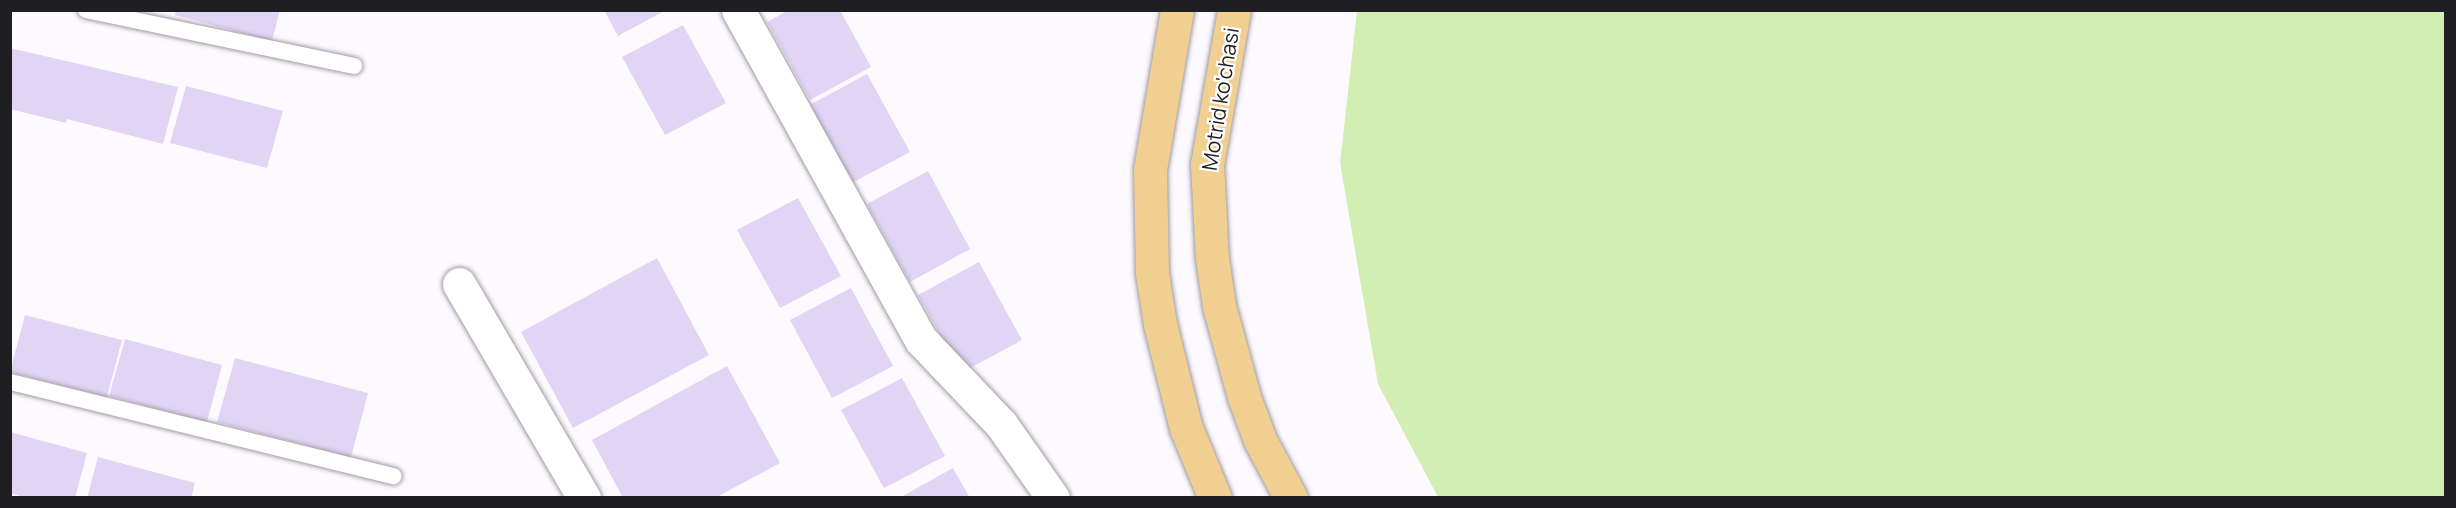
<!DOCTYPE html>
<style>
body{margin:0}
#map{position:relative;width:2456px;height:508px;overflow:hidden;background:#fcfafe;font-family:Manrope,sans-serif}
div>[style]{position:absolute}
.green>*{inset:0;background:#d3eeb3}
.building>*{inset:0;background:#e2d4f5}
.roads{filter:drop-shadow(0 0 2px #9f9ba4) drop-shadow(0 0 2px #9f9ba4)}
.lane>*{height:16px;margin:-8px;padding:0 8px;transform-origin:8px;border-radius:8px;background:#fff}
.street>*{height:33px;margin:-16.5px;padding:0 16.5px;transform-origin:16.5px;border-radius:16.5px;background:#fff}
.primary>*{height:33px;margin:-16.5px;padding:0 16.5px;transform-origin:16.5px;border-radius:16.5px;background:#f0cf91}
span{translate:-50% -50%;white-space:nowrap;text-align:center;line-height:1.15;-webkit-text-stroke:4.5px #fff;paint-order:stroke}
.street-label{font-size:21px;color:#1f1e21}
.frame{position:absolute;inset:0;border:12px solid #1f1e21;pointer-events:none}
</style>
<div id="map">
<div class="green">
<i style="clip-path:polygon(1357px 11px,2445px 11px,2445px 497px,1438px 497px,1378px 384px,1340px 163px)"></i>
</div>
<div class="building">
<i style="clip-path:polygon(176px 10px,280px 10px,272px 41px,175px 15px)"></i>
<i style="clip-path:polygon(604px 10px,666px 10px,618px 36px)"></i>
<i style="clip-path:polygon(789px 10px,840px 10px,871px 67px,810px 100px,767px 22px)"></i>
<i style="clip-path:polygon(683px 25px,726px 103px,665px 135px,622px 57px)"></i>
<i style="clip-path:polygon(10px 48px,178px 87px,163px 144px,67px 119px,66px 123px,10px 109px)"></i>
<i style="clip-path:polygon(867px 74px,910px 152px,848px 185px,806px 107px)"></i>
<i style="clip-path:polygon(186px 86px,283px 111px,267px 168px,170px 143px)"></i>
<i style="clip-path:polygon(928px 171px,970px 249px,910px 282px,867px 204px)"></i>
<i style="clip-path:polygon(798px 198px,841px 276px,780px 308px,737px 230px)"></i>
<i style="clip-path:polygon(657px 258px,709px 355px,573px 428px,521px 332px)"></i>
<i style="clip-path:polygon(979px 262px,1022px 340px,961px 373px,918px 295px)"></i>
<i style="clip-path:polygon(851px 288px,893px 366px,832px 398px,790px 320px)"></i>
<i style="clip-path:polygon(25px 315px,122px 340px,107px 397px,10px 372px)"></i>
<i style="clip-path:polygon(125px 339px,222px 365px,207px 422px,109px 396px)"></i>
<i style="clip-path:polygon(235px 358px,368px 393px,351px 457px,217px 422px)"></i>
<i style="clip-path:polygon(727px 366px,780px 463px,715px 498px,623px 498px,592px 440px)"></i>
<i style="clip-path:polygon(902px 378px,945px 456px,884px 488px,841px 410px)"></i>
<i style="clip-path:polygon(10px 432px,87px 453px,75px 498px,27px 498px,10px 493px)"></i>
<i style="clip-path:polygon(98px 457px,195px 483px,191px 498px,87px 498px)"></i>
<i style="clip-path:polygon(953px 468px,970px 498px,899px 498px)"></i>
</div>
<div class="roads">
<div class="lane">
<i style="left:86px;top:10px;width:274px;rotate:11.8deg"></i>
<i style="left:10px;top:382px;width:395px;rotate:13.8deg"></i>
</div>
<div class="street">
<i style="left:738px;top:10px;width:377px;rotate:61deg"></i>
<i style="left:921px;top:340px;width:116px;rotate:46.4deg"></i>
<i style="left:1001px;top:424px;width:90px;rotate:54.9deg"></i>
<i style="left:459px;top:284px;width:248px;rotate:59.7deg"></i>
</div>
<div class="primary">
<i style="left:1177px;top:10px;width:162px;rotate:99.6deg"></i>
<i style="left:1150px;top:170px;width:103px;rotate:88.9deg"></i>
<i style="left:1152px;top:273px;width:52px;rotate:81.1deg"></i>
<i style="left:1160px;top:324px;width:107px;rotate:76deg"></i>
<i style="left:1186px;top:428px;width:76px;rotate:67.5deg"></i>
<i style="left:1234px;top:10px;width:156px;rotate:99.9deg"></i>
<i style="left:1207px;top:164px;width:94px;rotate:87deg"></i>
<i style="left:1212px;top:258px;width:49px;rotate:81.7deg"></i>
<i style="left:1219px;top:306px;width:94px;rotate:74.6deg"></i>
<i style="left:1244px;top:397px;width:46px;rotate:69.6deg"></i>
<i style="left:1260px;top:440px;width:66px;rotate:61.9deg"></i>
</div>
</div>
<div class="street-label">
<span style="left:1220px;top:99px;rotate:-81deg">Motrid ko'chasi</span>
</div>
<div class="frame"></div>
</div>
